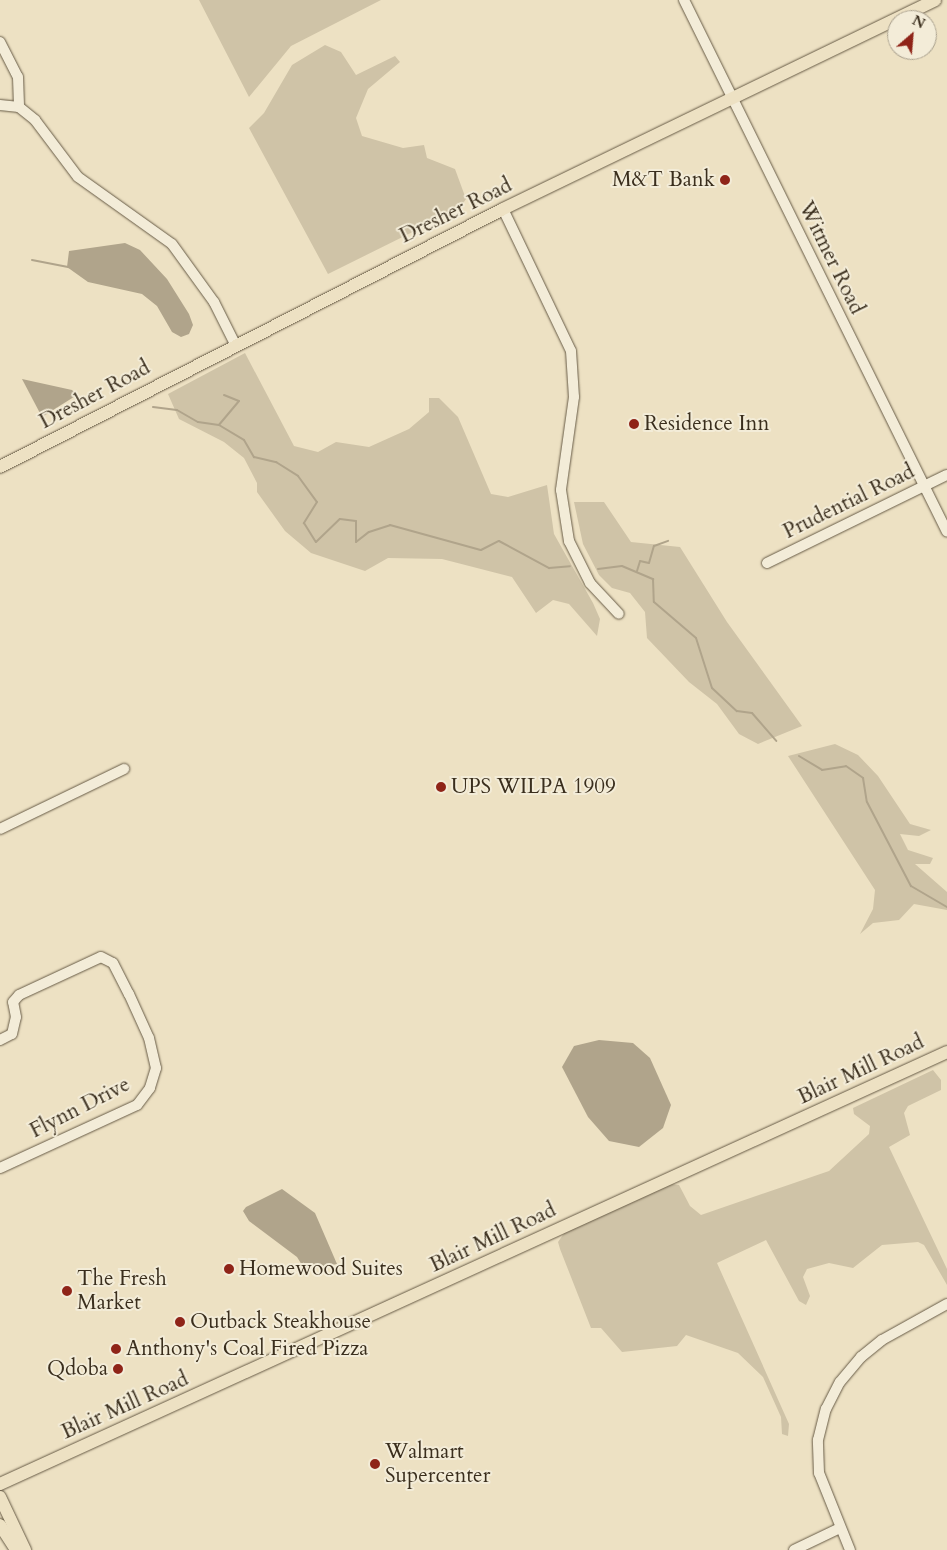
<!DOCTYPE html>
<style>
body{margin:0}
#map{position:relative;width:947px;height:1550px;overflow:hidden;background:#ede1c3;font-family:Cardo,serif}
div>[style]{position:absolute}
.green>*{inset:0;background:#cfc3a7}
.water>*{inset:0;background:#b0a48b}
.stream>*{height:2px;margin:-1px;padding:0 1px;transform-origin:1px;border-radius:1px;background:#b0a48b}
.roads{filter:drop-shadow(0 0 1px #675b46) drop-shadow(0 0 1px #675b46)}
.minor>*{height:10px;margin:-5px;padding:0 5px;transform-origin:5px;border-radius:5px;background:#f3ecd8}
.major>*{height:12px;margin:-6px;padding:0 6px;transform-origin:6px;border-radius:6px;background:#ede1c3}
.dots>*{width:14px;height:14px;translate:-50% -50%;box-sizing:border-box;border:2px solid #f3ecd8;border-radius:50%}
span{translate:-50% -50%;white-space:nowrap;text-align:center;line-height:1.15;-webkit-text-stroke:4px #f3ecd8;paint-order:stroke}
.poi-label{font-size:21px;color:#3a2e1d}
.right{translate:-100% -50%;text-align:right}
.left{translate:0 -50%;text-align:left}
.street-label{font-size:21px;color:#3a2e1d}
.north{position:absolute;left:887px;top:10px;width:50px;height:50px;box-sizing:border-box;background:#f3ecd8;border:1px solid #a9a08d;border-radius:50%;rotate:27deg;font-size:14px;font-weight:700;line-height:20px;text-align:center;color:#3a2e1d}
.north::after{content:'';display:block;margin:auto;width:18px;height:22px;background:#8f2418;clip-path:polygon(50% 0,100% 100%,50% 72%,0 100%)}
</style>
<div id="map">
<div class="green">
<i style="clip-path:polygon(199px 0,381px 0,291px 46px,249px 97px)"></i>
<i style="clip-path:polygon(325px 45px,341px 52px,356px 75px,395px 56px,400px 62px,368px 89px,356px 118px,362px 136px,403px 148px,424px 145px,427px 158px,455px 169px,466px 199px,459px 209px,328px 274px,249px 128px,264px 113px,292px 65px)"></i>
<i style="clip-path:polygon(245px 353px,294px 446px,318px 452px,336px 442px,369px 447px,409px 429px,429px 412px,429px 398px,439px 398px,458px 417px,491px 494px,508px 497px,547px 485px,554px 534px,593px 603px,600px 619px,597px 636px,569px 604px,553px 600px,536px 613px,512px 577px,442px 559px,388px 558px,365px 571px,311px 553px,285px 531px,257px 492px,257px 483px,244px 458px,224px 442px,179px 419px,168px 394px)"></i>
<i style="clip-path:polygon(574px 502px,604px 502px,631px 542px,680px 547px,727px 622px,802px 726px,758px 744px,739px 734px,717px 704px,689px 682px,647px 638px,645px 612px,630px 593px,612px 588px,599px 575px,583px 544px)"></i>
<i style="clip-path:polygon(835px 744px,858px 755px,878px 776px,910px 824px,931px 830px,919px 836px,900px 834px,908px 850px,933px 858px,930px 864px,915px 864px,947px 892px,947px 910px,914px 904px,899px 920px,873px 923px,860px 934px,873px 909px,875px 890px,788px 756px)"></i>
<i style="clip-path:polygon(933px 1070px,941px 1080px,941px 1090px,908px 1106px,904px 1113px,910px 1135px,889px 1147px,947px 1269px,947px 1285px,924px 1245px,918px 1242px,882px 1245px,853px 1268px,829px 1263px,807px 1269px,803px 1277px,810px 1296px,806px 1305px,799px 1301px,766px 1240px,717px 1263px,789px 1424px,788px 1436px,782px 1434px,781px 1417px,763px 1377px,738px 1353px,686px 1335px,677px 1346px,622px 1352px,601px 1328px,591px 1328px,560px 1249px,558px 1242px,565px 1232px,671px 1184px,679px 1185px,690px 1206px,701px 1215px,829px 1171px,869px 1134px,870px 1126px,854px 1114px,853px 1108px)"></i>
</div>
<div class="water">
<i style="clip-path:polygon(125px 243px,140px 250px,167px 279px,189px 314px,193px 325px,189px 334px,181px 337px,172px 332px,157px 306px,142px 294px,88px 282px,67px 267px,69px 251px)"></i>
<i style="clip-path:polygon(22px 379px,72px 390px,77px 395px,42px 417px)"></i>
<i style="clip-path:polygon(599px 1040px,633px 1043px,650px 1058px,671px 1105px,663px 1128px,639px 1147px,609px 1141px,588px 1117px,562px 1067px,574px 1046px)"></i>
<i style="clip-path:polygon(282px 1189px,315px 1213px,337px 1264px,305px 1270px,297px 1257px,249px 1221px,243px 1211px,246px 1207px)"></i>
</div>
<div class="stream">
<i style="left:32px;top:260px;width:38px;rotate:11deg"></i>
<i style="left:224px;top:395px;width:16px;rotate:22deg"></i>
<i style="left:239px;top:401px;width:31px;rotate:130deg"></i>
<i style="left:219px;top:425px;width:29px;rotate:31deg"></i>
<i style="left:244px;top:440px;width:20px;rotate:60deg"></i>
<i style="left:254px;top:457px;width:23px;rotate:13deg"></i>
<i style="left:276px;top:462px;width:26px;rotate:32deg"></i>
<i style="left:298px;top:476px;width:32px;rotate:54deg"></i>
<i style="left:317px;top:502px;width:25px;rotate:122deg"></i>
<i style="left:304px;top:523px;width:22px;rotate:58deg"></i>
<i style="left:316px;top:542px;width:33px;rotate:-44deg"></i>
<i style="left:340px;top:519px;width:16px;rotate:7deg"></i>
<i style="left:356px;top:521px;width:21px;rotate:90deg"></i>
<i style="left:356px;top:542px;width:16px;rotate:-38deg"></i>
<i style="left:369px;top:532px;width:22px;rotate:-18deg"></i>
<i style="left:390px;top:525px;width:94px;rotate:15.4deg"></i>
<i style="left:481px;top:550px;width:20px;rotate:-27deg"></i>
<i style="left:499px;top:541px;width:57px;rotate:28.4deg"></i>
<i style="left:549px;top:568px;width:21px;rotate:-5deg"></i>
<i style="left:153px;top:407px;width:24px;rotate:7deg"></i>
<i style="left:177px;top:410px;width:24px;rotate:30deg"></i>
<i style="left:198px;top:422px;width:21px;rotate:8deg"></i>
<i style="left:598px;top:569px;width:24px;rotate:-7deg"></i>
<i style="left:622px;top:566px;width:34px;rotate:23deg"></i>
<i style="left:653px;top:579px;width:23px;rotate:88deg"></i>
<i style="left:654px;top:602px;width:55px;rotate:40.6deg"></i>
<i style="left:696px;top:638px;width:52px;rotate:72.3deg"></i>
<i style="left:712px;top:688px;width:34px;rotate:43deg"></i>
<i style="left:737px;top:711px;width:15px;rotate:8deg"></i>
<i style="left:752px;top:713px;width:37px;rotate:49deg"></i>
<i style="left:637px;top:571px;width:10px;rotate:-73deg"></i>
<i style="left:640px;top:561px;width:9px;rotate:13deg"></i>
<i style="left:649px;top:563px;width:18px;rotate:-74deg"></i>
<i style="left:654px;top:546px;width:15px;rotate:-20deg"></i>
<i style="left:799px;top:756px;width:27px;rotate:31deg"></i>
<i style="left:822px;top:770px;width:24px;rotate:-9deg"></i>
<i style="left:846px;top:766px;width:21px;rotate:35deg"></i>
<i style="left:863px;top:778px;width:24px;rotate:81deg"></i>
<i style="left:867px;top:802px;width:95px;rotate:62.4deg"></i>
<i style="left:911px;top:886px;width:42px;rotate:30.3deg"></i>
</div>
<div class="roads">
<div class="minor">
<i style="left:684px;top:0;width:593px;rotate:63.69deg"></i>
<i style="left:0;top:42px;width:39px;rotate:63deg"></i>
<i style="left:18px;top:77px;width:30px;rotate:88deg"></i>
<i style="left:0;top:105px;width:19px;rotate:6deg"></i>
<i style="left:19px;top:107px;width:21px;rotate:39deg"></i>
<i style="left:35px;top:120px;width:71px;rotate:53deg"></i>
<i style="left:78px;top:177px;width:115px;rotate:35.5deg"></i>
<i style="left:172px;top:244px;width:72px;rotate:54.1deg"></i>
<i style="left:214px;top:302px;width:47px;rotate:63.4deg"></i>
<i style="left:503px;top:209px;width:157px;rotate:64.4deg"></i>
<i style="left:571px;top:351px;width:46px;rotate:86.3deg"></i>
<i style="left:574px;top:397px;width:94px;rotate:98deg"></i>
<i style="left:561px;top:490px;width:52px;rotate:81.1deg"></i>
<i style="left:569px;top:541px;width:47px;rotate:63.4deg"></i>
<i style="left:590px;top:583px;width:42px;rotate:46.9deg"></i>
<i style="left:767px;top:563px;width:200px;rotate:-26.1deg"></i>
<i style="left:0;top:829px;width:138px;rotate:-25.8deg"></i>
<i style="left:0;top:1040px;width:13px;rotate:-27deg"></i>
<i style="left:12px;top:1034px;width:17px;rotate:-77deg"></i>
<i style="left:16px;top:1017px;width:15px;rotate:-101deg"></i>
<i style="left:13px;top:1002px;width:9px;rotate:-49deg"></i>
<i style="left:19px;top:995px;width:90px;rotate:-24.9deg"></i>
<i style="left:101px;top:957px;width:13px;rotate:27deg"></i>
<i style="left:113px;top:963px;width:35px;rotate:63deg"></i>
<i style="left:129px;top:994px;width:48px;rotate:65.6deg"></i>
<i style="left:149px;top:1038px;width:31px;rotate:77deg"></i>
<i style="left:156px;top:1068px;width:21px;rotate:107deg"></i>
<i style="left:150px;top:1088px;width:21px;rotate:127deg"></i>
<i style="left:137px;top:1105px;width:151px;rotate:155.3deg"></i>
<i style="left:794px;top:1550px;width:51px;rotate:-25.6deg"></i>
<i style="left:850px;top:1550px;width:83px;rotate:-111.9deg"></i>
<i style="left:819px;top:1473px;width:33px;rotate:-92deg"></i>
<i style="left:818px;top:1440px;width:32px;rotate:-76deg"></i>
<i style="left:826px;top:1409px;width:30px;rotate:-63deg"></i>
<i style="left:840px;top:1382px;width:33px;rotate:-50deg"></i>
<i style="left:861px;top:1357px;width:27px;rotate:-39deg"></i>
<i style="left:882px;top:1340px;width:74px;rotate:-29deg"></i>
</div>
<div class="major">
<i style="left:0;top:467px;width:565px;rotate:-27.15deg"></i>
<i style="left:503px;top:209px;width:480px;rotate:-25.8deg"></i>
<i style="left:0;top:1484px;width:1041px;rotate:-24.52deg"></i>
<i style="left:0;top:1497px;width:59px;rotate:64.7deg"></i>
<i style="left:0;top:1525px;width:30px;rotate:57deg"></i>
</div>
</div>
<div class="dots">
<i style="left:725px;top:180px;background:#8f2418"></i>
<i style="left:634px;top:424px;background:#8f2418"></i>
<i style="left:441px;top:787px;background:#8f2418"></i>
<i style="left:229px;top:1269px;background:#8f2418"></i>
<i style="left:67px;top:1291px;background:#8f2418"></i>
<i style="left:180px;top:1322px;background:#8f2418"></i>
<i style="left:116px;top:1349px;background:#8f2418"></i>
<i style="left:118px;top:1369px;background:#8f2418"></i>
<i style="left:375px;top:1464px;background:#8f2418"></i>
</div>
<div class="poi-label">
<span class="right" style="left:715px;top:180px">M&amp;T Bank</span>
<span class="left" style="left:644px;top:424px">Residence Inn</span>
<span class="left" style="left:451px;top:787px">UPS WILPA 1909</span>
<span class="left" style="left:239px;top:1269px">Homewood Suites</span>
<span class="left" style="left:77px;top:1291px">The Fresh<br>Market</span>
<span class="left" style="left:190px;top:1322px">Outback Steakhouse</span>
<span class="left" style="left:126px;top:1349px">Anthony's Coal Fired Pizza</span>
<span class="right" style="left:108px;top:1369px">Qdoba</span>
<span class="left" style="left:385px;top:1464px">Walmart<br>Supercenter</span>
</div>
<div class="street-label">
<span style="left:456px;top:211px;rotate:-26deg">Dresher Road</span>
<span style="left:831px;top:258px;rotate:64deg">Witmer Road</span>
<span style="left:95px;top:395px;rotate:-28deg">Dresher Road</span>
<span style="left:849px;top:502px;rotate:-26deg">Prudential Road</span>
<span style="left:861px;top:1070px;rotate:-25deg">Blair Mill Road</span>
<span style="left:80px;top:1108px;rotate:-27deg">Flynn Drive</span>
<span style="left:493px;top:1238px;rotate:-25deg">Blair Mill Road</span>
<span style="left:125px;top:1406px;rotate:-24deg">Blair Mill Road</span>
</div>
<div class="north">N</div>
</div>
